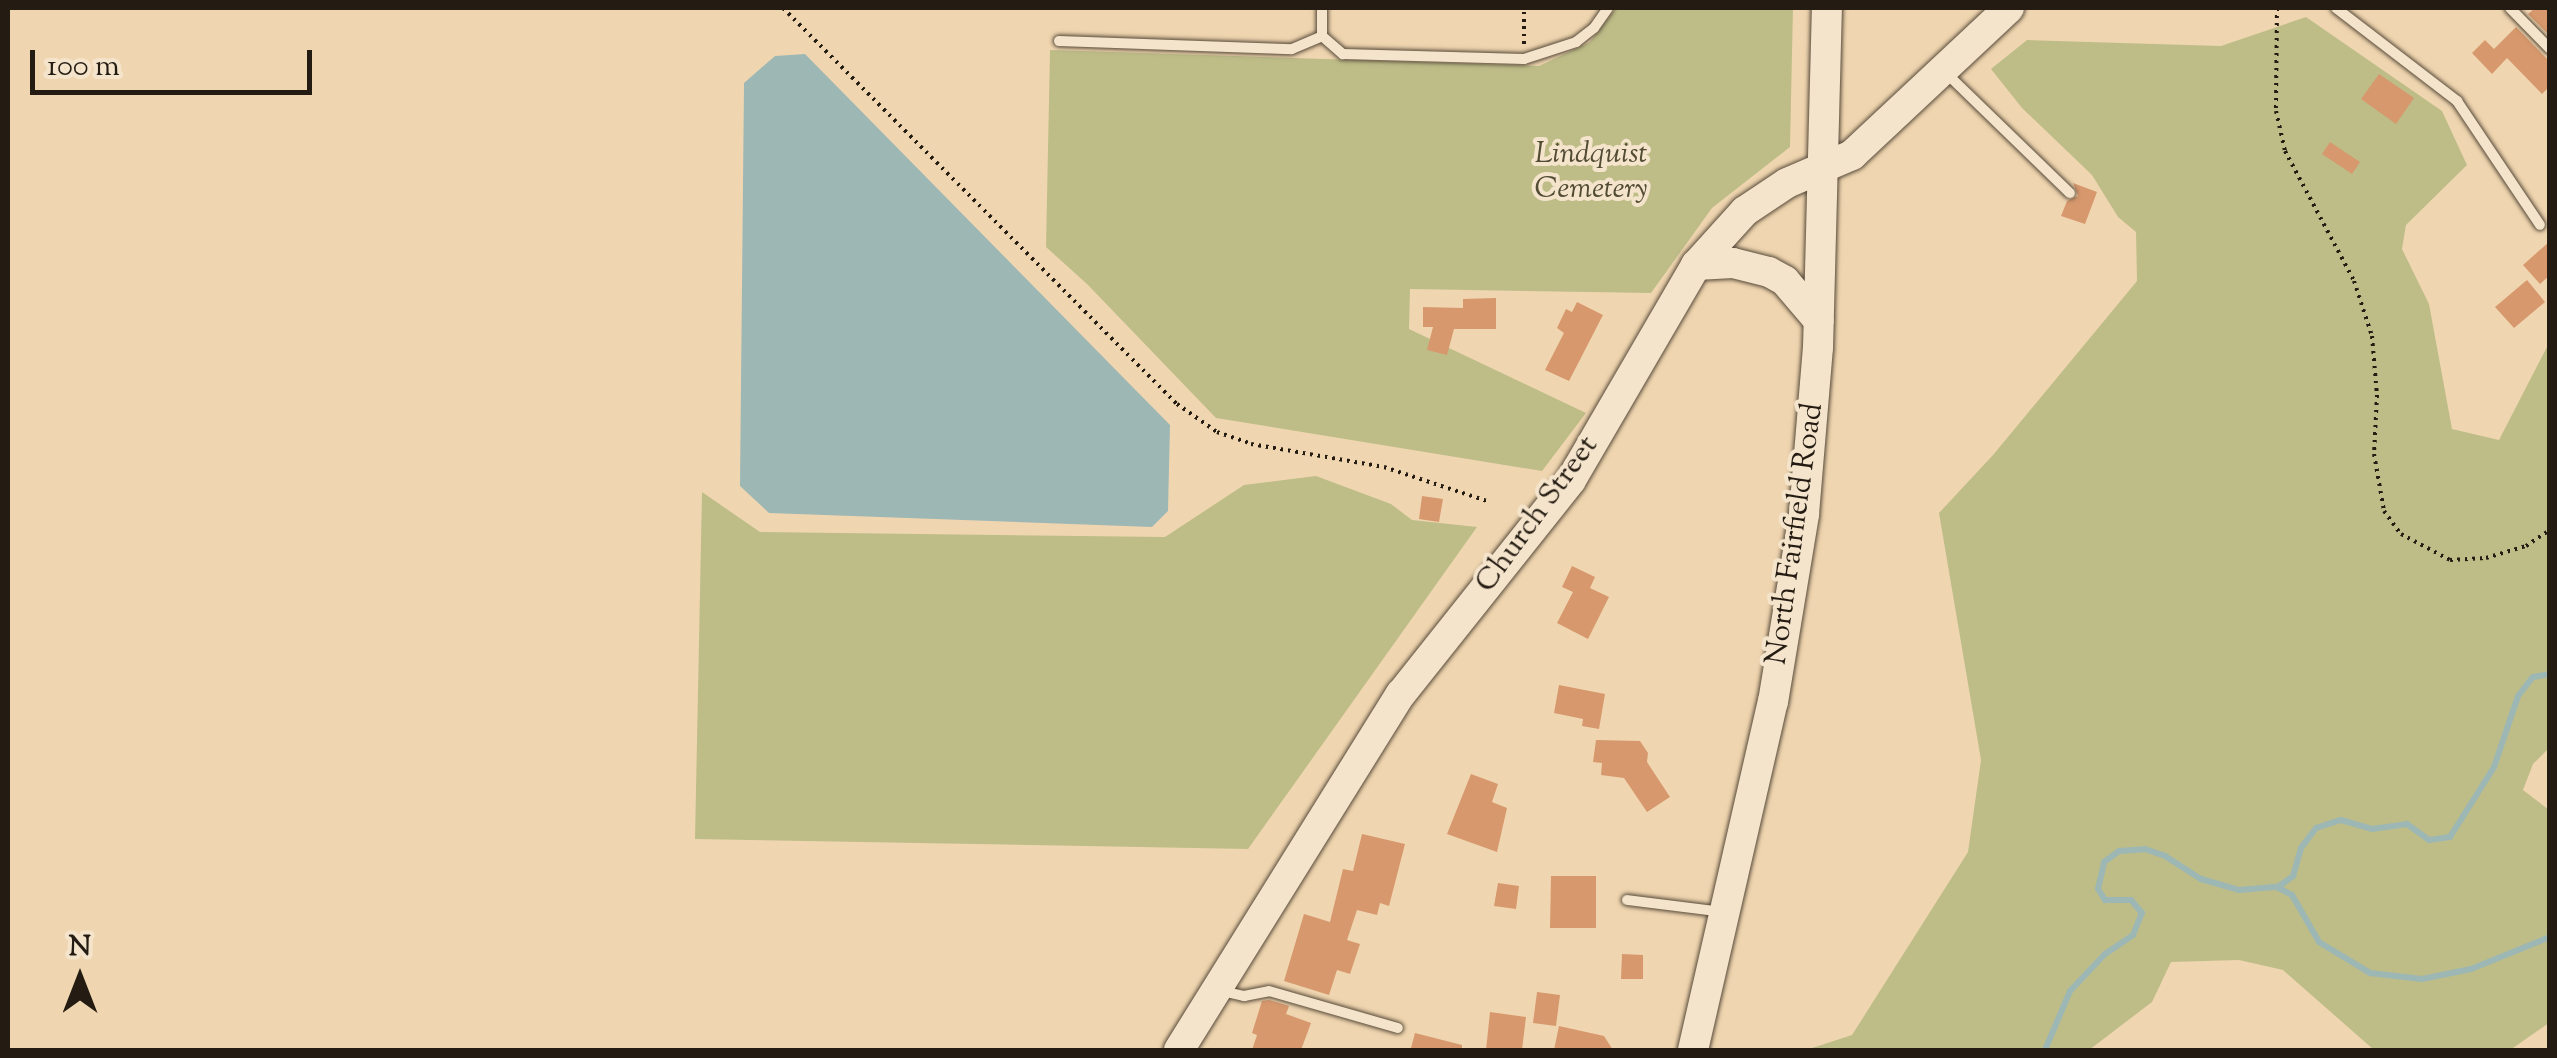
<!DOCTYPE html>
<style>
body{margin:0}
#map{position:relative;width:2557px;height:1058px;overflow:hidden;background:#f0d6b0;font-family:"Sorts Mill Goudy",serif}
div>[style]{position:absolute}
.green>*{inset:0;background:#bebd88}
.water>*{inset:0;background:#9db7b5}
.stream>*{height:6px;margin:-3px;padding:0 3px;transform-origin:3px;border-radius:3px;background:#9db7b5}
.building>*{inset:0;background:#d7986d}
.path>*{height:4px;margin-top:-2px;transform-origin:0;background:repeating-linear-gradient(90deg,#241c12 0 2.5px,transparent 0 7.5px)}
.roads{filter:drop-shadow(0 0 2px #574a3a) drop-shadow(0 0 2px #574a3a)}
.lane>*{height:10px;margin:-5px;padding:0 5px;transform-origin:5px;border-radius:5px;background:#f5e4cc}
.secondary>*{height:30px;margin:-15px;padding:0 15px;transform-origin:15px;border-radius:15px;background:#f5e4cc}
span{translate:-50% -50%;white-space:nowrap;text-align:center;line-height:1.15;-webkit-text-stroke:8px #f5e4cc;paint-order:stroke}
.park-label{font-size:30px;color:#524c35;font-style:italic}
.street-label{font-size:30px;color:#241c12}
.frame{position:absolute;inset:0;border:10px solid #241c12;pointer-events:none}
.north{position:absolute;left:30px;top:928px;width:100px;height:100px;-webkit-text-stroke:8px #f5e4cc;paint-order:stroke;rotate:0deg;font-size:28px;font-weight:700;line-height:40px;text-align:center;color:#241c12}
.north::after{content:'';display:block;margin:auto;width:35px;height:45px;background:#241c12;clip-path:polygon(50% 0,100% 100%,50% 72%,0 100%)}
.scale{position:absolute;left:30px;top:50px;width:282px;height:45px;box-sizing:border-box;border:5px solid #241c12;border-top:0;padding-left:12px;font-size:30px;line-height:35px;white-space:nowrap;color:#241c12;-webkit-text-stroke:8px #f5e4cc;paint-order:stroke}
</style>
<div id="map">
<div class="green">
<i style="clip-path:polygon(1616px 8px,1793px 8px,1790px 147px,1712px 208px,1651px 293px,1410px 289px,1409px 329px,1586px 413px,1542px 471px,1216px 418px,1087px 284px,1046px 247px,1050px 50px,1539px 66px,1590px 42px)"></i>
<i style="clip-path:polygon(2306px 17px,2442px 111px,2467px 165px,2406px 225px,2402px 249px,2429px 304px,2452px 429px,2499px 440px,2549px 343px,2549px 748px,2533px 764px,2523px 790px,2549px 810px,2549px 1023px,2510px 1050px,2374px 1050px,2283px 970px,2239px 960px,2171px 962px,2152px 1002px,2089px 1050px,1806px 1050px,1852px 1035px,1968px 852px,1981px 760px,1939px 513px,1993px 455px,2137px 281px,2136px 232px,2118px 217px,2092px 175px,2022px 108px,1991px 69px,2027px 40px,2221px 46px)"></i>
<i style="clip-path:polygon(1316px 476px,1391px 504px,1412px 520px,1477px 527px,1248px 849px,695px 839px,702px 492px,760px 532px,1165px 537px,1244px 485px)"></i>
</div>
<div class="water">
<i style="clip-path:polygon(805px 54px,1170px 425px,1168px 511px,1152px 527px,769px 513px,740px 486px,744px 83px,775px 56px)"></i>
</div>
<div class="stream">
<i style="left:2278px;top:887px;width:19px;rotate:-36deg"></i>
<i style="left:2293px;top:876px;width:29px;rotate:-74deg"></i>
<i style="left:2301px;top:848px;width:25px;rotate:-53deg"></i>
<i style="left:2316px;top:828px;width:26px;rotate:-18deg"></i>
<i style="left:2341px;top:820px;width:32px;rotate:16deg"></i>
<i style="left:2372px;top:829px;width:35px;rotate:-8deg"></i>
<i style="left:2407px;top:824px;width:27px;rotate:36deg"></i>
<i style="left:2429px;top:840px;width:21px;rotate:-8deg"></i>
<i style="left:2450px;top:837px;width:83px;rotate:-57.8deg"></i>
<i style="left:2494px;top:767px;width:75px;rotate:-71.3deg"></i>
<i style="left:2518px;top:696px;width:24px;rotate:-52deg"></i>
<i style="left:2533px;top:677px;width:17px;rotate:-10deg"></i>
<i style="left:2045px;top:1050px;width:64px;rotate:-67deg"></i>
<i style="left:2070px;top:991px;width:51px;rotate:-46.6deg"></i>
<i style="left:2105px;top:954px;width:34px;rotate:-34deg"></i>
<i style="left:2133px;top:935px;width:24px;rotate:-68deg"></i>
<i style="left:2142px;top:913px;width:17px;rotate:-130deg"></i>
<i style="left:2131px;top:900px;width:26px;rotate:180deg"></i>
<i style="left:2105px;top:900px;width:13px;rotate:-122deg"></i>
<i style="left:2098px;top:889px;width:28px;rotate:-77deg"></i>
<i style="left:2104px;top:862px;width:19px;rotate:-36deg"></i>
<i style="left:2119px;top:851px;width:26px;rotate:-4deg"></i>
<i style="left:2145px;top:849px;width:21px;rotate:19deg"></i>
<i style="left:2165px;top:856px;width:43px;rotate:32.6deg"></i>
<i style="left:2201px;top:879px;width:40px;rotate:16deg"></i>
<i style="left:2239px;top:890px;width:38px;rotate:-5deg"></i>
<i style="left:2277px;top:887px;width:17px;rotate:28deg"></i>
<i style="left:2292px;top:895px;width:54px;rotate:60.1deg"></i>
<i style="left:2319px;top:942px;width:60px;rotate:31.3deg"></i>
<i style="left:2370px;top:973px;width:52px;rotate:6.6deg"></i>
<i style="left:2422px;top:979px;width:50px;rotate:-11.5deg"></i>
<i style="left:2471px;top:969px;width:85px;rotate:-22.1deg"></i>
</div>
<div class="building">
<i style="clip-path:polygon(2535px 8px,2550px 8px,2547px 33px,2528px 14px)"></i>
<i style="clip-path:polygon(2516px 27px,2550px 62px,2550px 86px,2542px 94px,2507px 58px,2492px 74px,2472px 53px,2485px 40px,2494px 49px)"></i>
<i style="clip-path:polygon(2379px 74px,2414px 98px,2396px 124px,2361px 99px)"></i>
<i style="clip-path:polygon(2330px 142px,2360px 162px,2352px 174px,2322px 154px)"></i>
<i style="clip-path:polygon(2073px 183px,2097px 192px,2085px 224px,2061px 216px,2067px 201px,2078px 196px)"></i>
<i style="clip-path:polygon(2550px 241px,2550px 275px,2540px 284px,2523px 265px)"></i>
<i style="clip-path:polygon(2527px 280px,2545px 302px,2514px 328px,2495px 307px)"></i>
<i style="clip-path:polygon(1496px 298px,1496px 329px,1454px 329px,1447px 355px,1427px 350px,1433px 327px,1423px 327px,1423px 307px,1463px 308px,1463px 299px)"></i>
<i style="clip-path:polygon(1577px 302px,1603px 315px,1569px 381px,1545px 370px,1564px 333px,1557px 328px,1566px 309px,1572px 312px)"></i>
<i style="clip-path:polygon(1422px 496px,1443px 499px,1439px 522px,1419px 519px)"></i>
<i style="clip-path:polygon(1572px 566px,1595px 577px,1590px 588px,1609px 597px,1588px 639px,1557px 623px,1573px 592px,1562px 587px)"></i>
<i style="clip-path:polygon(1559px 685px,1605px 694px,1599px 729px,1582px 726px,1583px 719px,1554px 713px)"></i>
<i style="clip-path:polygon(1596px 740px,1640px 741px,1648px 753px,1647px 762px,1670px 797px,1647px 812px,1624px 778px,1601px 775px,1602px 763px,1593px 762px)"></i>
<i style="clip-path:polygon(1471px 774px,1498px 784px,1492px 802px,1507px 808px,1497px 852px,1447px 834px)"></i>
<i style="clip-path:polygon(1362px 834px,1405px 844px,1389px 906px,1380px 903px,1377px 915px,1357px 910px,1347px 940px,1360px 944px,1350px 974px,1337px 970px,1329px 995px,1284px 981px,1304px 914px,1330px 922px,1343px 869px,1353px 871px)"></i>
<i style="clip-path:polygon(1551px 876px,1596px 876px,1596px 928px,1550px 928px)"></i>
<i style="clip-path:polygon(1498px 883px,1519px 886px,1516px 909px,1494px 906px)"></i>
<i style="clip-path:polygon(1622px 954px,1643px 955px,1643px 979px,1621px 979px)"></i>
<i style="clip-path:polygon(1537px 992px,1560px 995px,1556px 1026px,1533px 1023px)"></i>
<i style="clip-path:polygon(1269px 1000px,1289px 1006px,1286px 1014px,1311px 1023px,1301px 1050px,1252px 1050px,1257px 1035px,1252px 1033px,1262px 1001px)"></i>
<i style="clip-path:polygon(1490px 1012px,1526px 1017px,1522px 1050px,1486px 1050px)"></i>
<i style="clip-path:polygon(1559px 1026px,1604px 1036px,1613px 1050px,1554px 1050px)"></i>
<i style="clip-path:polygon(1415px 1033px,1462px 1045px,1462px 1050px,1411px 1048px)"></i>
</div>
<div class="path">
<i style="left:783px;top:8px;width:559px;rotate:45.15deg"></i>
<i style="left:1177px;top:404px;width:49px;rotate:35deg"></i>
<i style="left:1217px;top:432px;width:36px;rotate:19deg"></i>
<i style="left:1251px;top:444px;width:135px;rotate:9.8deg"></i>
<i style="left:1384px;top:467px;width:108px;rotate:18.3deg"></i>
<i style="left:2277px;top:8px;width:103px;rotate:90.6deg"></i>
<i style="left:2276px;top:111px;width:41px;rotate:77.3deg"></i>
<i style="left:2285px;top:151px;width:147px;rotate:62deg"></i>
<i style="left:2354px;top:281px;width:58px;rotate:71.9deg"></i>
<i style="left:2372px;top:336px;width:59px;rotate:85.2deg"></i>
<i style="left:2377px;top:395px;width:59px;rotate:92.9deg"></i>
<i style="left:2374px;top:454px;width:58px;rotate:80deg"></i>
<i style="left:2384px;top:511px;width:29px;rotate:54deg"></i>
<i style="left:2401px;top:534px;width:55px;rotate:28deg"></i>
<i style="left:2450px;top:560px;width:36px;rotate:-3deg"></i>
<i style="left:2486px;top:558px;width:42px;rotate:-16.7deg"></i>
<i style="left:2526px;top:546px;width:29px;rotate:-34deg"></i>
<i style="left:1524px;top:44px;width:36px;rotate:-90deg"></i>
</div>
<div class="roads">
<div class="lane">
<i style="left:1322px;top:8px;width:28px;rotate:90deg"></i>
<i style="left:1322px;top:36px;width:28px;rotate:41deg"></i>
<i style="left:1343px;top:54px;width:181px;rotate:1.6deg"></i>
<i style="left:1524px;top:59px;width:55px;rotate:-18.1deg"></i>
<i style="left:1576px;top:42px;width:23px;rotate:-38deg"></i>
<i style="left:1594px;top:28px;width:24px;rotate:-55deg"></i>
<i style="left:2336px;top:8px;width:153px;rotate:37.5deg"></i>
<i style="left:2457px;top:101px;width:149px;rotate:56.2deg"></i>
<i style="left:2510px;top:8px;width:57px;rotate:45.7deg"></i>
<i style="left:1059px;top:41px;width:233px;rotate:2deg"></i>
<i style="left:1292px;top:49px;width:33px;rotate:-23deg"></i>
<i style="left:1945px;top:72px;width:174px;rotate:44.1deg"></i>
<i style="left:1627px;top:900px;width:97px;rotate:7.1deg"></i>
<i style="left:1222px;top:991px;width:23px;rotate:13deg"></i>
<i style="left:1244px;top:996px;width:25px;rotate:-11deg"></i>
<i style="left:1269px;top:991px;width:134px;rotate:16deg"></i>
</div>
<div class="secondary">
<i style="left:1696px;top:265px;width:37px;rotate:-3deg"></i>
<i style="left:1733px;top:263px;width:37px;rotate:14deg"></i>
<i style="left:1769px;top:272px;width:18px;rotate:29deg"></i>
<i style="left:1785px;top:281px;width:52px;rotate:49.6deg"></i>
<i style="left:1179px;top:1050px;width:420px;rotate:-58.1deg"></i>
<i style="left:1401px;top:694px;width:273px;rotate:-51.5deg"></i>
<i style="left:1571px;top:480px;width:249px;rotate:-59.8deg"></i>
<i style="left:1696px;top:265px;width:73px;rotate:-47.8deg"></i>
<i style="left:1745px;top:211px;width:50px;rotate:-33.7deg"></i>
<i style="left:1787px;top:183px;width:71px;rotate:-23.3deg"></i>
<i style="left:1852px;top:155px;width:215px;rotate:-43.1deg"></i>
<i style="left:1693px;top:1050px;width:357px;rotate:-77.1deg"></i>
<i style="left:1773px;top:702px;width:191px;rotate:-80.6deg"></i>
<i style="left:1804px;top:514px;width:167px;rotate:-85.2deg"></i>
<i style="left:1818px;top:348px;width:340px;rotate:-88.5deg"></i>
</div>
</div>
<div class="park-label">
<span style="left:1591px;top:172px">Lindquist<br>Cemetery</span>
</div>
<div class="street-label">
<span style="left:1538px;top:515px;rotate:-54deg">Church Street</span>
<span style="left:1796px;top:534px;rotate:-82deg">North Fairfield Road</span>
</div>
<div class="frame"></div>
<div class="north">N</div>
<div class="scale">100 m</div>
</div>
